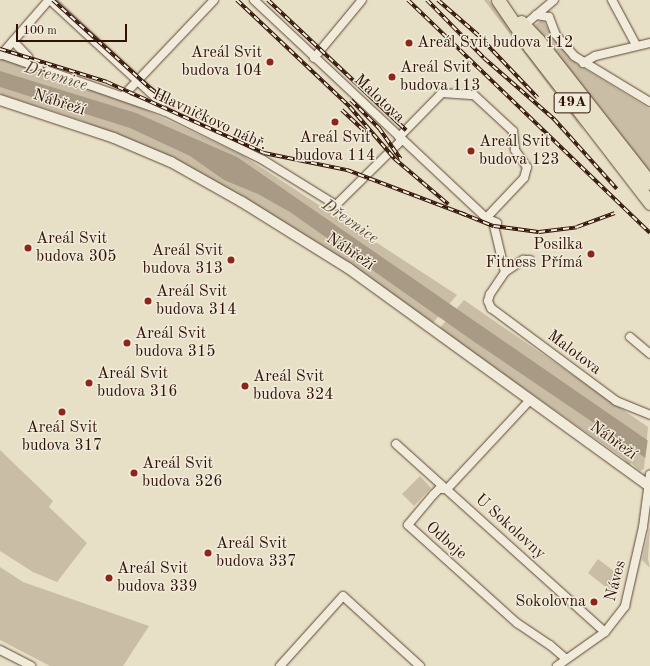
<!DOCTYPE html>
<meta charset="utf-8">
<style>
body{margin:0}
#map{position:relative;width:650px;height:666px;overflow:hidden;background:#e8e0c6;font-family:"Old Standard TT",serif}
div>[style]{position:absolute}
.green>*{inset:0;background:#c9bda5}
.water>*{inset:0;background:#a99a85}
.pier>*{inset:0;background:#e8e0c6}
.roads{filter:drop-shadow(0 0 1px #5e4536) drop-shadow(0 0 1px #5e4536)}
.minor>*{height:8px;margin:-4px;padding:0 4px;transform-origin:4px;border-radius:4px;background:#f0ebda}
.tertiary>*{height:10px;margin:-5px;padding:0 5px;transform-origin:5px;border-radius:5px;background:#f0ebda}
.primary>*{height:13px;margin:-6.5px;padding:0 6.5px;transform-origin:6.5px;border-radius:6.5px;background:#e8e0c6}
.rail>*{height:3.5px;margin-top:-1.75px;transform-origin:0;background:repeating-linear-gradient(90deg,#f0ebda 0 6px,#301106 0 12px);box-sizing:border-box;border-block:1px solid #301106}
.dots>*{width:11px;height:11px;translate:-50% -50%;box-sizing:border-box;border:2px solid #f0ebda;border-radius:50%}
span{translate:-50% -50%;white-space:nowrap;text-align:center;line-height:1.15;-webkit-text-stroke:3px #f0ebda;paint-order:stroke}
.shield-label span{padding:1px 3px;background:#f0ebda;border:1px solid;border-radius:3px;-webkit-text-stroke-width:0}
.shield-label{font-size:15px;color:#301106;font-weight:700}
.poi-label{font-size:16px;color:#301106}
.left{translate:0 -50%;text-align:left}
.right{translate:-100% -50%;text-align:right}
.street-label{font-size:16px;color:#301106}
.water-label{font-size:17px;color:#604839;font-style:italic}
.scale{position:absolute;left:16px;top:24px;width:111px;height:18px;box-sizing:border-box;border:2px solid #301106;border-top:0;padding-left:5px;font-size:12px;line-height:14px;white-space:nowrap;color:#301106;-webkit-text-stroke:3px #f0ebda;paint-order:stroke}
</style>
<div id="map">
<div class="green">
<i style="clip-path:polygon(484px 0,489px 0,567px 102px,584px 132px)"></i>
<i style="clip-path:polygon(542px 19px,557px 42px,577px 64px,650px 109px,650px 175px,534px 26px)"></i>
<i style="clip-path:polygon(0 58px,129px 102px,242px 155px,457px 295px,432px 324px,294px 228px,183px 164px,80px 120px,0 94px)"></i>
<i style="clip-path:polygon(464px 300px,648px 427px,644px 469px,640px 471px,631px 463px,629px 465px,623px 458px,439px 329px)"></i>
<i style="clip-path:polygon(0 450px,53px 501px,49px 507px,87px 543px,57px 582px,33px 572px,0 551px)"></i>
<i style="clip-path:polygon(420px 476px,431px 488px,414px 506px,402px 494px)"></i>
<i style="clip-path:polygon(650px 525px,648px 559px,650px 568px,642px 560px)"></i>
<i style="clip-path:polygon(598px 559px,623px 578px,612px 592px,588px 573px)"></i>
<i style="clip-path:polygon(0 567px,23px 582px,149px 626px,123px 666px,50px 666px,0 640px)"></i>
</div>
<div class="water">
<i style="clip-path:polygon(0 71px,136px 113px,237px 157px,650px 442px,650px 461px,473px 341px,290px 212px,258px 194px,224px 180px,190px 156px,130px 128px,0 87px)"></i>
</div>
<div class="pier">
<i style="clip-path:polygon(648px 438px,650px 439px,650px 463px,645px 460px)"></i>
</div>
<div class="roads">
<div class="minor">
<i style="left:50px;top:0;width:143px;rotate:42.7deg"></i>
<i style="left:155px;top:97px;width:17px;rotate:57deg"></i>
<i style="left:254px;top:0;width:318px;rotate:43.2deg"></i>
<i style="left:486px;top:218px;width:12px;rotate:24deg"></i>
<i style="left:497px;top:223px;width:4px;rotate:135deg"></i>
<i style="left:494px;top:226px;width:47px;rotate:76.6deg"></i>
<i style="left:505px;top:272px;width:27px;rotate:124deg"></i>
<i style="left:490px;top:294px;width:7px;rotate:106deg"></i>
<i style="left:488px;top:301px;width:8px;rotate:67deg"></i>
<i style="left:491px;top:308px;width:156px;rotate:36.6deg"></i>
<i style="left:616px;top:401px;width:37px;rotate:22deg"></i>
<i style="left:612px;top:0;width:51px;rotate:61.9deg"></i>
<i style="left:536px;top:15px;width:13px;rotate:9deg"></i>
<i style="left:549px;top:17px;width:19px;rotate:69deg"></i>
<i style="left:556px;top:35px;width:28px;rotate:49deg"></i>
<i style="left:574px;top:56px;width:89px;rotate:31.2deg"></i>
<i style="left:521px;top:28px;width:43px;rotate:-40.3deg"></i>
<i style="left:13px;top:41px;width:22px;rotate:47deg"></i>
<i style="left:28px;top:57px;width:9px;rotate:69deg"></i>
<i style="left:0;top:54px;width:174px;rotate:19.2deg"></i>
<i style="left:164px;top:111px;width:110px;rotate:26.3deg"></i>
<i style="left:263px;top:160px;width:86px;rotate:31.7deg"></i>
<i style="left:336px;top:205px;width:93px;rotate:-44.6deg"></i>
<i style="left:1px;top:55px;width:73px;rotate:-48.9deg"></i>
<i style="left:314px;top:58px;width:75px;rotate:-50.4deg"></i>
<i style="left:583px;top:63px;width:14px;rotate:-30deg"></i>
<i style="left:595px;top:56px;width:57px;rotate:-13.3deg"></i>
<i style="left:123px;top:96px;width:132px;rotate:-46.5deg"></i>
<i style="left:399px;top:137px;width:62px;rotate:-45.7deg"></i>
<i style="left:442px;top:93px;width:32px;rotate:4deg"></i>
<i style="left:474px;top:95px;width:53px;rotate:42.7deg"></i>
<i style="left:513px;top:131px;width:19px;rotate:84deg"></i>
<i style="left:515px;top:150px;width:21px;rotate:55deg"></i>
<i style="left:527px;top:167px;width:11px;rotate:105deg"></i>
<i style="left:524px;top:178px;width:55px;rotate:133.5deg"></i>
<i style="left:505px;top:272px;width:22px;rotate:-34deg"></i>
<i style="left:523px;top:260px;width:7px"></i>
<i style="left:630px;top:337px;width:26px;rotate:40deg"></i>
<i style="left:530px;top:400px;width:122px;rotate:133deg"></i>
<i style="left:447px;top:489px;width:8px;rotate:180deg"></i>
<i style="left:439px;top:489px;width:8px;rotate:135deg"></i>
<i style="left:433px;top:495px;width:39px;rotate:130deg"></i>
<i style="left:408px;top:525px;width:147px;rotate:42deg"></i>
<i style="left:517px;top:623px;width:40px;rotate:34deg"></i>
<i style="left:550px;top:645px;width:21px;rotate:41deg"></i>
<i style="left:396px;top:444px;width:281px;rotate:42deg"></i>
<i style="left:0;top:650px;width:35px;rotate:27deg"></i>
<i style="left:280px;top:666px;width:94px;rotate:-48deg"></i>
<i style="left:343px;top:596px;width:104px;rotate:42.3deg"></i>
<i style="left:557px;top:666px;width:59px;rotate:-35.3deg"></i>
<i style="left:605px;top:632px;width:33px;rotate:-52deg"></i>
<i style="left:625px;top:606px;width:81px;rotate:-77.2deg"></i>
<i style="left:643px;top:527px;width:53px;rotate:-82.5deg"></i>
</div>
<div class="tertiary">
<i style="left:0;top:100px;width:120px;rotate:18.4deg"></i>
<i style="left:114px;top:138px;width:62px;rotate:22.8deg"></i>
<i style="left:171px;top:162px;width:81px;rotate:29.4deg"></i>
<i style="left:242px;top:202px;width:125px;rotate:31.9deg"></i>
<i style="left:348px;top:268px;width:373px;rotate:35.9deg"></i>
</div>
<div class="primary">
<i style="left:498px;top:0;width:57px;rotate:55.8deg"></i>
<i style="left:530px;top:47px;width:197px;rotate:52.4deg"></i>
<i style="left:521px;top:22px;width:25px;rotate:47deg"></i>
<i style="left:538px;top:40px;width:182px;rotate:51.9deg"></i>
</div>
</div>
<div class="rail">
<i style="left:53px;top:0;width:131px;rotate:42.2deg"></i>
<i style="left:150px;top:88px;width:32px;rotate:36deg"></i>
<i style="left:237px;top:0;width:156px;rotate:43.4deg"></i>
<i style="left:350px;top:107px;width:69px;rotate:49.1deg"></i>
<i style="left:395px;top:159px;width:70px;rotate:40.3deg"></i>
<i style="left:268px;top:0;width:190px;rotate:43.3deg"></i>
<i style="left:408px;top:0;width:336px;rotate:43.9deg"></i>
<i style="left:427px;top:0;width:81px;rotate:45.5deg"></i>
<i style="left:484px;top:58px;width:93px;rotate:41.1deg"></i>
<i style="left:554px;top:119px;width:94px;rotate:48deg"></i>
<i style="left:438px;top:0;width:52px;rotate:41.1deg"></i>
<i style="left:477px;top:34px;width:88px;rotate:46.4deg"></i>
<i style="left:0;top:49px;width:112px;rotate:17.1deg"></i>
<i style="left:107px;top:82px;width:172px;rotate:24.3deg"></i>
<i style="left:264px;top:153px;width:85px;rotate:11.6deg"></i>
<i style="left:347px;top:170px;width:127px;rotate:20.7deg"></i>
<i style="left:351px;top:100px;width:40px;rotate:45deg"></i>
<i style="left:379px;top:128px;width:38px;rotate:55deg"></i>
<i style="left:342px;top:110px;width:33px;rotate:43deg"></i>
<i style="left:461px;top:213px;width:35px;rotate:22deg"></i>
<i style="left:494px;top:226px;width:45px;rotate:7.6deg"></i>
<i style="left:539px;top:232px;width:38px;rotate:-7deg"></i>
<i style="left:577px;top:227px;width:40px;rotate:-20.2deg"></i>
</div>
<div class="dots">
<i style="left:409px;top:43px;background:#8f2418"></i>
<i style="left:270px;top:62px;background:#8f2418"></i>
<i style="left:392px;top:77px;background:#8f2418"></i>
<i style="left:335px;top:122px;background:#8f2418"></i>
<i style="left:471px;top:151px;background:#8f2418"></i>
<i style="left:28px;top:248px;background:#8f2418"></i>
<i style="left:591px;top:254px;background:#8f2418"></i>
<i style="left:231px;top:260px;background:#8f2418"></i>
<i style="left:148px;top:301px;background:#8f2418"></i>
<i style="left:127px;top:343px;background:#8f2418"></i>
<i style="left:89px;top:383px;background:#8f2418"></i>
<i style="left:245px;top:386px;background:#8f2418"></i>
<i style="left:62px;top:412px;background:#8f2418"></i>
<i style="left:134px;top:473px;background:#8f2418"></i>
<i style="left:208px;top:553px;background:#8f2418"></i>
<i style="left:109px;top:578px;background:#8f2418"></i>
<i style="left:594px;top:602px;background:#8f2418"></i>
</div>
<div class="shield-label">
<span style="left:572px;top:103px">49A</span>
</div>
<div class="poi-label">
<span class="left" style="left:417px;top:43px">Areál Svit budova 112</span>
<span class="right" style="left:262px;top:62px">Areál Svit<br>budova 104</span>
<span class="left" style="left:400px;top:77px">Areál Svit<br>budova 113</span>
<span style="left:335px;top:147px">Areál Svit<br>budova 114</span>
<span class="left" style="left:479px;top:151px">Areál Svit<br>budova 123</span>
<span class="left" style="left:36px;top:248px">Areál Svit<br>budova 305</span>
<span class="right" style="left:583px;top:254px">Posilka<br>Fitness Přímá</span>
<span class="right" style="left:223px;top:260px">Areál Svit<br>budova 313</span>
<span class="left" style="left:156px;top:301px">Areál Svit<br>budova 314</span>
<span class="left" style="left:135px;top:343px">Areál Svit<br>budova 315</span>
<span class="left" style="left:97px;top:383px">Areál Svit<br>budova 316</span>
<span class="left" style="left:253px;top:386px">Areál Svit<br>budova 324</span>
<span style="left:62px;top:437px">Areál Svit<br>budova 317</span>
<span class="left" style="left:142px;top:473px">Areál Svit<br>budova 326</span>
<span class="left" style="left:216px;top:553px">Areál Svit<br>budova 337</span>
<span class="left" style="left:117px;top:578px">Areál Svit<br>budova 339</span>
<span class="right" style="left:586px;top:602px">Sokolovna</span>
</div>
<div class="street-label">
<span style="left:379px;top:99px;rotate:43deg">Malotova</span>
<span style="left:59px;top:103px;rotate:18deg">Nábřeží</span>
<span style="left:210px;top:120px;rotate:25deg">Hlavničkovo nábř.</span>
<span style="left:350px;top:252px;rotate:34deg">Nábřeží</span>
<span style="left:574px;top:353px;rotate:37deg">Malotova</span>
<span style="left:613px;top:441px;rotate:36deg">Nábřeží</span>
<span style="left:510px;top:527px;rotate:42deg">U Sokolovny</span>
<span style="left:446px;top:541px;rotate:41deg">Odboje</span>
<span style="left:616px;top:581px;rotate:-75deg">Náves</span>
</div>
<div class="water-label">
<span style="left:56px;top:77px;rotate:17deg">Dřevnice</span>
<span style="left:350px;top:222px;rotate:35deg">Dřevnice</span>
</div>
<div class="scale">100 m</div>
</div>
